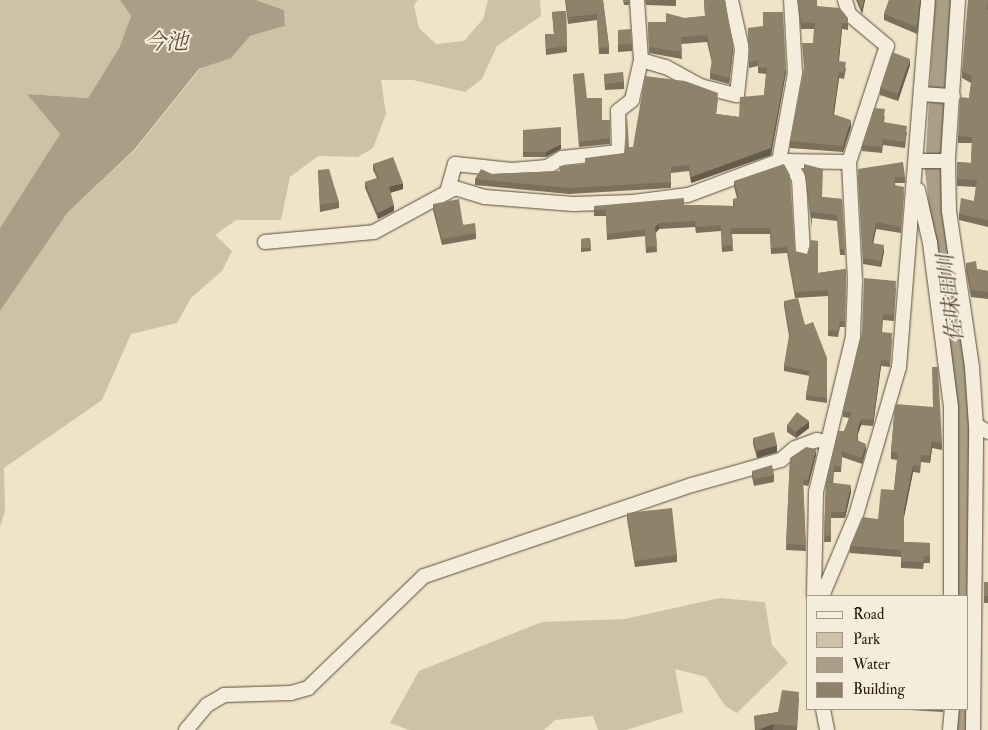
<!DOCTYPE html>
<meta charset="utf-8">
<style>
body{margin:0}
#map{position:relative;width:988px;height:730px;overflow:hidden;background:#efe3c8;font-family:"IM FELL Double Pica","Noto Serif JP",serif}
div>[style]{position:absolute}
.green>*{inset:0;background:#cdc1a7}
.water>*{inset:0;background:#ab9e86}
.river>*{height:21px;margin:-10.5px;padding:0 10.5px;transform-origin:10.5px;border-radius:10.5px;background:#ab9e86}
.roads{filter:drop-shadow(0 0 1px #5a4c36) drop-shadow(0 0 1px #5a4c36)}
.street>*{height:14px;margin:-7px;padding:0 7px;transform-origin:7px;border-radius:7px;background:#f5eddb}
.wall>*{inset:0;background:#7b705c}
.shaded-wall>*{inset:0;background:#645b4b}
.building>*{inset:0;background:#8f826b}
span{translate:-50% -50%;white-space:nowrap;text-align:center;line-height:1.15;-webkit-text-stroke:4px #f5eddb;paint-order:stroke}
.water-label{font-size:22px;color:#5c4e39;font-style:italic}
.legend{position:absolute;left:806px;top:595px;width:162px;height:115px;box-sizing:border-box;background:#f5eddb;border:1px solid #a39886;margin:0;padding:6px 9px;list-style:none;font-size:15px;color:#281906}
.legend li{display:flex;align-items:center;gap:10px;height:25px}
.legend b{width:25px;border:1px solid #a39886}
</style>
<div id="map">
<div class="green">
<i style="clip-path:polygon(0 0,120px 0,131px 16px,119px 48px,88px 98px,27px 94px,60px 134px,0 228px)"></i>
<i style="clip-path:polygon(256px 0,418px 0,414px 5px,419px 28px,436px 44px,464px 41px,483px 19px,488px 0,540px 0,541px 16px,497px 46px,482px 79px,465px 92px,413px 80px,381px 80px,386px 114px,373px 148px,358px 157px,318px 156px,290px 177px,281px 220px,236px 220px,215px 235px,232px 251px,222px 271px,191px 298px,177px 323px,131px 334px,102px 400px,4px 468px,5px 511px,0 527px,0 311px,68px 212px,135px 150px,200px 69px,230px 58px,250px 36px,285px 26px,284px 10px)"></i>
<i style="clip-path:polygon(720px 598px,765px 602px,772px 645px,788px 663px,737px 713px,725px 706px,706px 677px,675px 669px,683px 712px,626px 730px,598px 730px,593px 716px,555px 720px,544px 730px,409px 730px,390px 723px,419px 671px,542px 622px,625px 619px)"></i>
</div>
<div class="water">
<i style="clip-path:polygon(120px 0,256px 0,284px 10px,285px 26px,250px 36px,231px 58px,199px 69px,134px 150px,68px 212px,0 311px,0 228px,60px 134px,27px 94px,88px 98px,119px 48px,131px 16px)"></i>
</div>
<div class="river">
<i style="left:945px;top:0;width:170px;rotate:93.4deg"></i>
<i style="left:935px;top:170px;width:253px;rotate:83.2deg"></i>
<i style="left:965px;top:421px;width:175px;rotate:90.3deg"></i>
<i style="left:962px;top:730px;width:21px;rotate:-90deg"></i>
</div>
<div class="roads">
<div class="street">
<i style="left:958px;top:0;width:161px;rotate:93.6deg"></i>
<i style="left:948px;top:161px;width:50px;rotate:88.9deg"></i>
<i style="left:949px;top:211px;width:158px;rotate:81.6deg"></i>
<i style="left:972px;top:367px;width:58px;rotate:86.1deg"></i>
<i style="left:976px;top:425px;width:14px;rotate:30deg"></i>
<i style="left:641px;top:60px;width:26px;rotate:16deg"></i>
<i style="left:666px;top:67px;width:39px;rotate:29deg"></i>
<i style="left:700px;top:86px;width:38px;rotate:14deg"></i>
<i style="left:737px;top:95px;width:46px;rotate:-83.8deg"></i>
<i style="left:742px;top:49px;width:50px;rotate:-102.7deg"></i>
<i style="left:922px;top:94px;width:31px;rotate:4deg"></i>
<i style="left:779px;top:161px;width:89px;rotate:-79.7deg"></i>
<i style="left:795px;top:73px;width:73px;rotate:-93.1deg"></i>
<i style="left:789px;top:161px;width:21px;rotate:61deg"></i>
<i style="left:799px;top:179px;width:74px;rotate:86.9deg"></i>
<i style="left:916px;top:161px;width:32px"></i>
<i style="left:918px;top:190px;width:54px;rotate:77.2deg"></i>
<i style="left:930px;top:243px;width:166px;rotate:82.7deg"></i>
<i style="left:951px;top:408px;width:188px;rotate:90deg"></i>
<i style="left:447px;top:192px;width:29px;rotate:-74deg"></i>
<i style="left:455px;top:164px;width:57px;rotate:6deg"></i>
<i style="left:512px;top:170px;width:35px;rotate:-5deg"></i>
<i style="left:547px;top:167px;width:17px;rotate:-31deg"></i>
<i style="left:562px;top:158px;width:57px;rotate:-6deg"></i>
<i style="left:619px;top:152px;width:41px;rotate:-91.4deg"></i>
<i style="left:618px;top:111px;width:18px;rotate:-38deg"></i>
<i style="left:632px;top:100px;width:41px;rotate:-77.3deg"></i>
<i style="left:641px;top:60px;width:60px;rotate:-93.8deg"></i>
<i style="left:265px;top:242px;width:109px;rotate:-5.2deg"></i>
<i style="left:374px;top:232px;width:92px;rotate:-28.5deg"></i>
<i style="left:455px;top:188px;width:31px;rotate:17deg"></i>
<i style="left:485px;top:197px;width:88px;rotate:4.5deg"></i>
<i style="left:573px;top:204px;width:60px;rotate:-1.9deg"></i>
<i style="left:633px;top:202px;width:55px;rotate:-7.3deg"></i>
<i style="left:688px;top:195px;width:97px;rotate:-20.5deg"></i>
<i style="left:779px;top:161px;width:70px;rotate:0.8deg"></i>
<i style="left:814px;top:596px;width:104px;rotate:-88.9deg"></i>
<i style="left:816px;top:492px;width:159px;rotate:-76.6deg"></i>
<i style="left:853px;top:337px;width:56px;rotate:-88deg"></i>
<i style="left:855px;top:281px;width:119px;rotate:-92.9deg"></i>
<i style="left:849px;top:162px;width:122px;rotate:-71.9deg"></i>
<i style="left:887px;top:46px;width:50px;rotate:-139.9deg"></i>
<i style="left:849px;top:14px;width:15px;rotate:-106deg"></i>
<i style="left:822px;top:596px;width:88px;rotate:-67.2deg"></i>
<i style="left:856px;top:515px;width:154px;rotate:-73.8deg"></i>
<i style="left:899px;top:367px;width:368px;rotate:-85.5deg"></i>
<i style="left:823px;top:709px;width:21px;rotate:79deg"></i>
<i style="left:186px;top:730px;width:33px;rotate:-50deg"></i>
<i style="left:207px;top:705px;width:20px;rotate:-30deg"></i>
<i style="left:224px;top:695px;width:67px;rotate:-1.7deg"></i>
<i style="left:291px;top:693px;width:18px;rotate:-16deg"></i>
<i style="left:308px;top:688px;width:161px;rotate:-44deg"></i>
<i style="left:424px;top:576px;width:283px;rotate:-18.8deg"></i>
<i style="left:692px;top:485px;width:92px;rotate:-15.7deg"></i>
<i style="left:781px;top:460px;width:18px;rotate:-41deg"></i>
<i style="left:795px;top:448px;width:23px;rotate:-20deg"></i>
<i style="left:817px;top:440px;width:9px;rotate:13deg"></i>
<i style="left:950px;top:730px;width:21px;rotate:-85deg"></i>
<i style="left:973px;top:730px;width:305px;rotate:-89.4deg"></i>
</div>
</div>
<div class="wall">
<i style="clip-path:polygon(565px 0,603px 0,609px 47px,609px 54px,599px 54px,597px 20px,568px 24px)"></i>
<i style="clip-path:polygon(623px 0,630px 0,629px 5px,624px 5px)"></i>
<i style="clip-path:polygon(645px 0,676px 0,676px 6px,646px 5px)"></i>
<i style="clip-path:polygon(704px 0,725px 0,733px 50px,729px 84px,710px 79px,710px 73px,712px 63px,707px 42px,681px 44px,682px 59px,649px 53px,648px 22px,666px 22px,685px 18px,705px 16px)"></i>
<i style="clip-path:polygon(797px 0,817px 0,817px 7px,848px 18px,848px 30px,842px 29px,839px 61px,846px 68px,844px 79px,839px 78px,834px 114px,851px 127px,843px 152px,790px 148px,790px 141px,813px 43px,814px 29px,801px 29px)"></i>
<i style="clip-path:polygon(856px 0,865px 0,862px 14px)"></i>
<i style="clip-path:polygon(889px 0,921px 0,917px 34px,884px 20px,884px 14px)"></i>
<i style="clip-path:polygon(988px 0,988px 227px,959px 220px,959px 214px,974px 201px,976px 187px,957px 186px,957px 162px,971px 163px,972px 143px,958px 143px,958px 136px,969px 98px,971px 83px,962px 78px,962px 71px)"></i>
<i style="clip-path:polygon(566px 11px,567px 52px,546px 55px,545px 34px,554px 34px,552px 12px)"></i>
<i style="clip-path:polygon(748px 28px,786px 72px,771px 155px,691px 183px,689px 171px,671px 173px,671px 188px,569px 194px,475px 185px,475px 179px,492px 174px,559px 171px,624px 153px,629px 147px,633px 147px,718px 99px,716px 114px,739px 117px,764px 95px,766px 74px,758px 73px,758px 66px,749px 68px)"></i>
<i style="clip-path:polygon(618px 30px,632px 44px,632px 51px,618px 52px)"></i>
<i style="clip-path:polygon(910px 65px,898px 101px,880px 95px,880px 88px)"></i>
<i style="clip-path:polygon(573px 74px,587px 98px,602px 120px,610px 120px,610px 144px,579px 147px)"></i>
<i style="clip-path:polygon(604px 74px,624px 82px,624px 89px,605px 90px)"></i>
<i style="clip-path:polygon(885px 115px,884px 122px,907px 132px,905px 148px,883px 145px,882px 153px,862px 151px,862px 145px)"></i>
<i style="clip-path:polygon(523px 130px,561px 149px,546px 157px,523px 157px)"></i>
<i style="clip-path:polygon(373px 164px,403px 189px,390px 193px,394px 211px,378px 219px,365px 188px,365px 182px,377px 178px,373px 170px)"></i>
<i style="clip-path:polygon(804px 164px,822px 197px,842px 199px,845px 255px,840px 255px,837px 221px,812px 218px,812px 228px,804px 170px)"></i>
<i style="clip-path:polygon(318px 170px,339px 202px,339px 208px,320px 212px)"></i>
<i style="clip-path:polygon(858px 175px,905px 177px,905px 183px,895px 183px,895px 185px,904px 193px,901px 233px,876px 229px,873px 243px,884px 251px,881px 267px,863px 264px)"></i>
<i style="clip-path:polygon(734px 181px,795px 251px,818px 273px,846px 269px,845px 327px,840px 327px,838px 337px,828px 336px,828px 296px,795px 298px,787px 253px,771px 254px,770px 234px,732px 234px,733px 251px,722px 252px,721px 231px,696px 233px,695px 227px,659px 229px,656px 233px,657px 252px,646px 253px,645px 236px,607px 240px,606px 216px,594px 216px,594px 206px,684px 205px,733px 206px,733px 199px,737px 198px,734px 187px)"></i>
<i style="clip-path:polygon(433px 204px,476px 233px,476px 239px,442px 245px,433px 210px)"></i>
<i style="clip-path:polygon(590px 238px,591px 251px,581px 252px,581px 239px)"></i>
<i style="clip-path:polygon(966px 263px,977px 269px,988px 271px,988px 299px,971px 297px,966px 270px)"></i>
<i style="clip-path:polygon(896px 287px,894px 321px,883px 320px,882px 332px,892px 339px,890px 367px,881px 366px,873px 426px,861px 425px,858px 434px,858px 441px,866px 450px,862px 464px,842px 457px,841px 472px,834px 472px,833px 483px,851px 492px,845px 518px,831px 518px,831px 542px,824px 542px,826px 482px,838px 431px,844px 431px,849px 418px,843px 417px,843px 411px,862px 333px)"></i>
<i style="clip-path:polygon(784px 301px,805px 325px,827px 358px,827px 403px,806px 400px,806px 395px,810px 376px,784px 371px,784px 366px,789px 336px,784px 306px)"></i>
<i style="clip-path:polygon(895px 404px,942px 443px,942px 450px,932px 448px,930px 463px,921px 462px,920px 473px,913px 472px,904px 517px,904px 542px,930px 543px,930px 563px,924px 563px,923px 569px,901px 568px,901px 557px,850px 553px,850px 546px,878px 519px,894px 490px,897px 460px,891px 459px,891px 452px)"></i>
<i style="clip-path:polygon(787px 425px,809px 428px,796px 438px,787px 432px)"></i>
<i style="clip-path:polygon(753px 438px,777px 452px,757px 458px,753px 444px)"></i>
<i style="clip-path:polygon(816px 455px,808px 486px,803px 485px,806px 551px,786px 550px,790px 458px)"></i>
<i style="clip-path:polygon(752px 471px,774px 475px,774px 482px,754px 486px,752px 477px)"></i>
<i style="clip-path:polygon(627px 513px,677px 555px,677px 562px,635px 567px,627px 519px)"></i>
<i style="clip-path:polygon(984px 582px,988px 582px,988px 603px,984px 603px)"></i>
<i style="clip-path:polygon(799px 698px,797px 730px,755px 730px,754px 716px,778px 712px)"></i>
<i style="clip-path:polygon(893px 709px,943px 709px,943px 712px)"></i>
</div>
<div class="shaded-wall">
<i style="clip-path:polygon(864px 0,865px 0,862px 14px,862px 9px)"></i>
<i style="clip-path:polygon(920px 0,921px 0,917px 34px,917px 27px)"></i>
<i style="clip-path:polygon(842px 23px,842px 29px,838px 67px,838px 61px)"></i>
<i style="clip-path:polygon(733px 43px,733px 50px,729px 84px,729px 78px)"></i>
<i style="clip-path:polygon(910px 59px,910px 65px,898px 101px,898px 94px)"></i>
<i style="clip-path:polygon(786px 66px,786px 72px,771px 155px,691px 183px,691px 177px,771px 148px)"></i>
<i style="clip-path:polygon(839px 72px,839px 78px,833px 120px,833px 114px)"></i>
<i style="clip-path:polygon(851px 120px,851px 127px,843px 152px,843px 146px)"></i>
<i style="clip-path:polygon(561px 144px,561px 149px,546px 157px,546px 152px)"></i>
<i style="clip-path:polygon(403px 183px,403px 189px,389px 193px,389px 187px)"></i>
<i style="clip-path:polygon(394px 205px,394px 211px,378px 219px,378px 213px)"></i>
<i style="clip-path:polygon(876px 222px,876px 229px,872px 249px,872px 243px)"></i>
<i style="clip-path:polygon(659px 223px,659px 229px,655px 233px,655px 227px)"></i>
<i style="clip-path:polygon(884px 245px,884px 251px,881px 267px,881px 261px)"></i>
<i style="clip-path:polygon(881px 360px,881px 366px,873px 426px,873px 420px)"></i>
<i style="clip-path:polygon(861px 419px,861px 425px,858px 434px,857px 447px,858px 428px)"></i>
<i style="clip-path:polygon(809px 421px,809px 428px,796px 438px,796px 432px)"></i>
<i style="clip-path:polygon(932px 441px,932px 448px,930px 463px,930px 456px)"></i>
<i style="clip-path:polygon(866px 444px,866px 450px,862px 464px,862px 458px)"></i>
<i style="clip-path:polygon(777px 445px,777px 452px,757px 458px,757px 451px)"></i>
<i style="clip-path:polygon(816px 449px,816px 455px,808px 486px,808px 480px)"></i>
<i style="clip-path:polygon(913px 465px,913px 472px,904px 517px,904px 510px)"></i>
<i style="clip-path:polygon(851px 485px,851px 492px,845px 518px,845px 512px)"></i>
<i style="clip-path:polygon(773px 724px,773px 730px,758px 730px)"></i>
</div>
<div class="building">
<i style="clip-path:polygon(566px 0,603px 0,609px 47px,599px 48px,597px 14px,568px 17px)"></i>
<i style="clip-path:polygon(624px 0,629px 0,629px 2px,624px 2px)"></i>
<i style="clip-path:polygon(704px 0,725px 0,733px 43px,729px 78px,710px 73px,712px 59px,707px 35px,681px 37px,682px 52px,649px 47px,648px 22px,666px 22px,666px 13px,685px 18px,705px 16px)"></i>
<i style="clip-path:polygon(798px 0,817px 0,817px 6px,840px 8px,848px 18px,848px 23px,842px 23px,838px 61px,846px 62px,844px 73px,839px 72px,833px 114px,851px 120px,843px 146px,790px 141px,804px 68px,802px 43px,813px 43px,815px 23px,801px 22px)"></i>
<i style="clip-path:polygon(858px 0,864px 0,862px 9px)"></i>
<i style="clip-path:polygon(889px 0,920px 0,917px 27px,884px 14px)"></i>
<i style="clip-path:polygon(968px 0,988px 0,987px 10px,988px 10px,988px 220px,959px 214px,961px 198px,974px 201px,977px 180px,957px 179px,957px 162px,971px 163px,972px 137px,958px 136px,960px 97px,969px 98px,972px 76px,962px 71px)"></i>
<i style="clip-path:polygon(566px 11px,567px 46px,546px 49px,545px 34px,554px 34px,552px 12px)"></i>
<i style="clip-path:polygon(763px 12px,783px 12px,786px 66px,771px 148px,691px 177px,689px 165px,671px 167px,671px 182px,569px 188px,475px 179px,481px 169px,492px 174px,560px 171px,559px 166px,585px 164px,585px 158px,624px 153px,627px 117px,629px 147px,633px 147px,645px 76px,685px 81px,718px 93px,716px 114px,739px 117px,740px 97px,764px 95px,767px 68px,758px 67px,759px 60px,749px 62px,748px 28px,763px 26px)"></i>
<i style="clip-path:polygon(631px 29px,632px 44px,618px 45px,618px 30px)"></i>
<i style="clip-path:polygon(892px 52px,910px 59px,898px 94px,880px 88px)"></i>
<i style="clip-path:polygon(623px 72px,624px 82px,605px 84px,604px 74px)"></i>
<i style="clip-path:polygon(584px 73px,587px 98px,602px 98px,602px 120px,610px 120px,610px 138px,579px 142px,573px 74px)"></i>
<i style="clip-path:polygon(874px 108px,885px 109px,883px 122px,907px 126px,905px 142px,883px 139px,882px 147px,862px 145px)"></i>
<i style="clip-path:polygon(561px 127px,561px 144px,546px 152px,523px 152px,523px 130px)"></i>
<i style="clip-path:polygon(393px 157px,403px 183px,389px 187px,394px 205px,378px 213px,365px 182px,379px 178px,373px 164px)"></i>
<i style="clip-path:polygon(903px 162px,905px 177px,895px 177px,894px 185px,904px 187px,901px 227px,876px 222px,872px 243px,884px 245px,881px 261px,863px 258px,858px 169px)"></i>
<i style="clip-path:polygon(784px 164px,790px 175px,795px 251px,807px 254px,811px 240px,818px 241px,818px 273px,846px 269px,845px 321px,840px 321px,838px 331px,828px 330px,828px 290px,795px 292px,787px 247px,771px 248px,770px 228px,731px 228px,733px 245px,722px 246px,721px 225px,696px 227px,695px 221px,659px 223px,655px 227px,657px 246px,646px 247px,645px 229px,607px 234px,606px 210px,594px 210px,594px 206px,684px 198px,684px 205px,735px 206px,733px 199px,739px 198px,734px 181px)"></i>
<i style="clip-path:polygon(804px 164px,823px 169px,822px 197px,842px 199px,845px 249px,840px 249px,837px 215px,811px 212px,812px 222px)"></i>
<i style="clip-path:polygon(329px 169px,339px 202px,320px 205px,318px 170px)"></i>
<i style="clip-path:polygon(459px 199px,463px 225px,475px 223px,476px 233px,442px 239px,433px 204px)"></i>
<i style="clip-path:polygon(590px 238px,591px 248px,581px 248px,581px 239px)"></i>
<i style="clip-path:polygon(976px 261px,977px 269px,988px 271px,988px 292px,971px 290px,966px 263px)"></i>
<i style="clip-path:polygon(864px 278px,896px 281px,894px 315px,883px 314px,881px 332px,892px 333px,890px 361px,881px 360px,873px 420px,861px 419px,858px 428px,857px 440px,866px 444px,862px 458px,842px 451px,841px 466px,834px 466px,832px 482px,826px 481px,838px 431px,844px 431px,852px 412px,843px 411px,862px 333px)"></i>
<i style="clip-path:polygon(798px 298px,805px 325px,813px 322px,827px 358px,827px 398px,806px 395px,810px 371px,784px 366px,790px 334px,784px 301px)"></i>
<i style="clip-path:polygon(932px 367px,938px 367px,942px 443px,932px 441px,930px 456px,921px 455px,920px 466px,913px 465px,904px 510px,904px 542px,930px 543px,930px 556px,924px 556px,923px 562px,901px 561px,901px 550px,850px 546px,862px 517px,878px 519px,881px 489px,894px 490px,898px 453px,891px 452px,895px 404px,933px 407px)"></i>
<i style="clip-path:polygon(797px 412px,809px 421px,796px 432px,787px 425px)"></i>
<i style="clip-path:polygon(774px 432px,777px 445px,757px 451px,753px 438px)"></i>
<i style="clip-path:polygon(806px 447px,816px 449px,808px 480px,803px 479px,806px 545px,786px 544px,790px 458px)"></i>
<i style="clip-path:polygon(772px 465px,774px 475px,754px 479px,752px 471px)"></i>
<i style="clip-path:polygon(826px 482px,851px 485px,845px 512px,831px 512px,831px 536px,824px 535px)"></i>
<i style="clip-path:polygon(672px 508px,677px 555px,635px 561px,627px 513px)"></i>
<i style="clip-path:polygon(984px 582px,988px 582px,988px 596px,984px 596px)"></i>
<i style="clip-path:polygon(782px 690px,799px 692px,797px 726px,773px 724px,758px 730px,756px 730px,754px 716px,778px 712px)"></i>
</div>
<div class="water-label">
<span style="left:166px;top:43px">今池</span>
<span style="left:951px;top:298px;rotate:-97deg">佐味田川</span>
</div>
<ul class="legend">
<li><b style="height:6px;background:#f5eddb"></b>Road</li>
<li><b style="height:14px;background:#cdc1a7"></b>Park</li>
<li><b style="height:14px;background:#ab9e86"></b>Water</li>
<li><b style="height:14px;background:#8f826b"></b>Building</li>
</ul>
</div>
